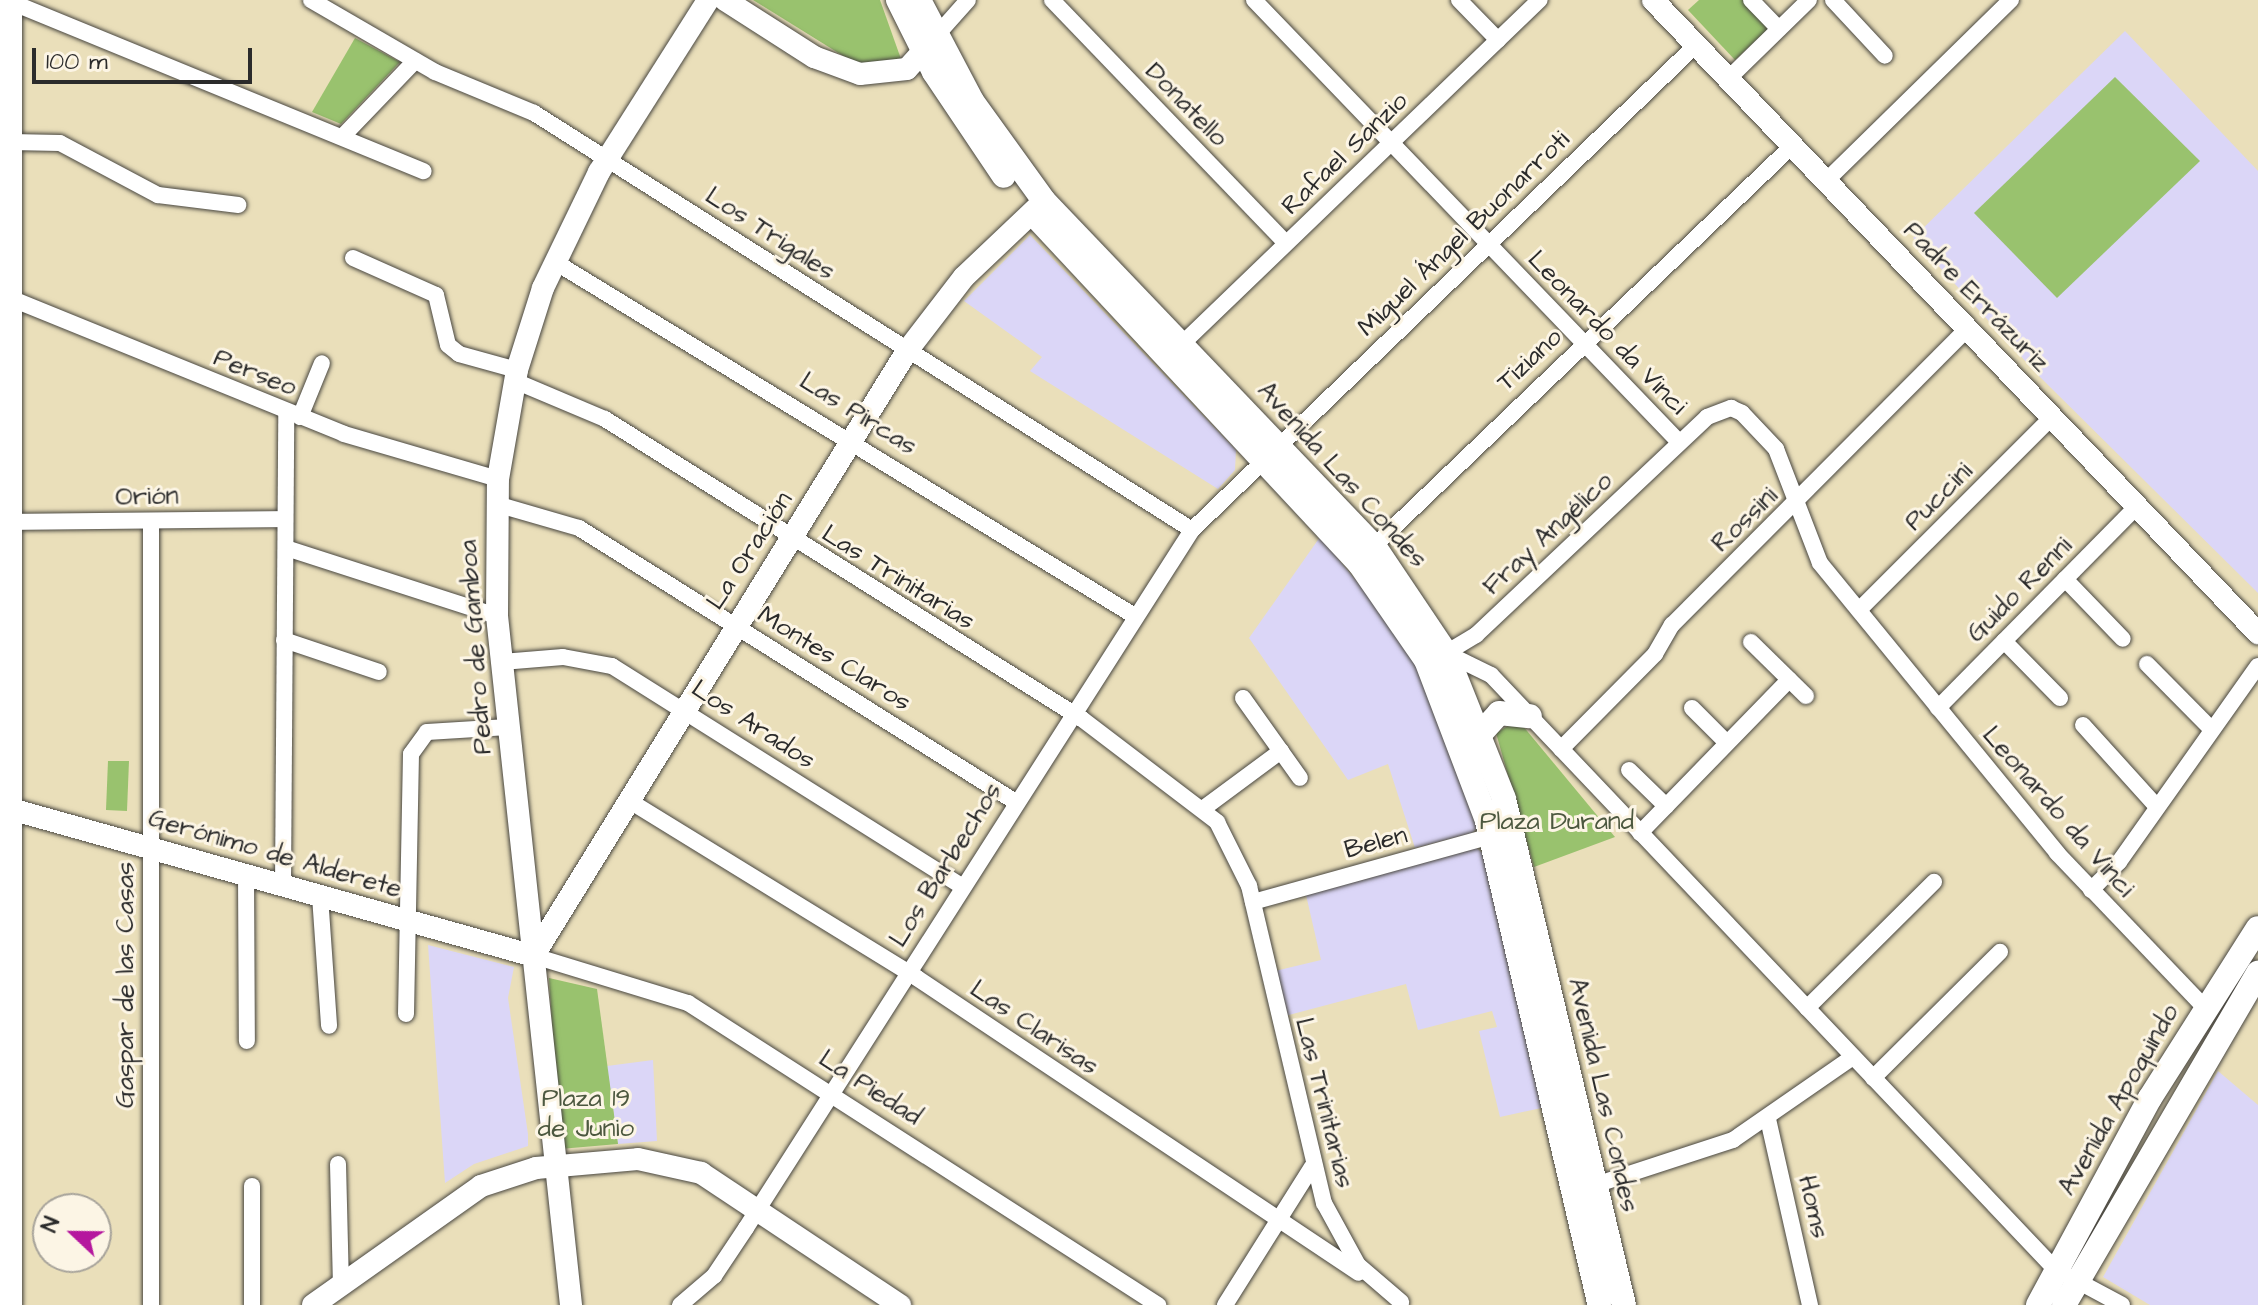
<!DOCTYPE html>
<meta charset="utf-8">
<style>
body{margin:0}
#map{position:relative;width:2258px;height:1305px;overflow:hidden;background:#eadfba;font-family:"Architects Daughter",sans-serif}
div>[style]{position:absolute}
.built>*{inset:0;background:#dbd6f7}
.green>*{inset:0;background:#99c26e}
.roads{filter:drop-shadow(0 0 2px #484640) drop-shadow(0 0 2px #484640)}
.street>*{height:16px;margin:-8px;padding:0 8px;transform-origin:8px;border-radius:8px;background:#fff}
.secondary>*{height:22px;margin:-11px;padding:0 11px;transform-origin:11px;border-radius:11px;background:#fff}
.primary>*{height:24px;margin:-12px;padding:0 12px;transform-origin:12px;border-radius:12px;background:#fff}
span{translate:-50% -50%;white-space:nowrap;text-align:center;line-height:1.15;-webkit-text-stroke:6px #fcf5e5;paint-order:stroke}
.street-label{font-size:26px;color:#2b2b2b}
.park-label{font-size:26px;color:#4c583f}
.north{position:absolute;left:32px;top:1193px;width:80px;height:80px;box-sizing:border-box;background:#fcf5e5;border:2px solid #a8a49b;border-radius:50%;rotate:292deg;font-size:22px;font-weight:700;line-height:32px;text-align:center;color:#2b2b2b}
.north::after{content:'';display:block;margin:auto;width:28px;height:36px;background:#b5179e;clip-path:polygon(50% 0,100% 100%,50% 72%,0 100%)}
.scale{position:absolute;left:32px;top:48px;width:220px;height:36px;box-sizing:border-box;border:4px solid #2b2b2b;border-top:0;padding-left:10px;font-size:24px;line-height:28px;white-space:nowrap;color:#2b2b2b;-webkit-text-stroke:6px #fcf5e5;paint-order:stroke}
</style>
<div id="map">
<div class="built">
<i style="clip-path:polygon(2125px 31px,2258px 171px,2258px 593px,2040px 377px,1913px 238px)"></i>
<i style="clip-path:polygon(1030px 235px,1236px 450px,1235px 470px,1218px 489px,1030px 371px,1042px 357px,964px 301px)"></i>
<i style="clip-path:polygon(1320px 537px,1388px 619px,1431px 691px,1477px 828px,1472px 833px,1415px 848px,1388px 764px,1348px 780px,1249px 638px)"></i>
<i style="clip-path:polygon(1476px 848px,1484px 854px,1546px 1107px,1500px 1117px,1479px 1031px,1497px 1027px,1492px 1011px,1418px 1030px,1406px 984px,1285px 1016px,1275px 971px,1321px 960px,1306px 895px)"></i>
<i style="clip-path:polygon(428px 945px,514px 967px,508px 998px,528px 1134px,528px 1146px,474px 1164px,445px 1183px)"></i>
<i style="clip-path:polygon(653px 1060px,657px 1141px,618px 1144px,607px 1066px)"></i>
<i style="clip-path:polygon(2218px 1071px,2258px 1105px,2258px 1305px,2150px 1305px,2103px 1277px)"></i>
</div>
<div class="green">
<i style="clip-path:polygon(753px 0,880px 0,901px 59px,861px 67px)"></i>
<i style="clip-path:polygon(1699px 0,1746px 0,1771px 26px,1735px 60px,1688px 10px)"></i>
<i style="clip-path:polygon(355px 38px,400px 62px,341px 124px,312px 112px)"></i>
<i style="clip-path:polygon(2115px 77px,2200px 161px,2057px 298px,1974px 213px)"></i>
<i style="clip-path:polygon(1518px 720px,1615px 837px,1534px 867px,1496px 733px)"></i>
<i style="clip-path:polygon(108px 761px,129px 761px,127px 811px,106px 810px)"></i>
<i style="clip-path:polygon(549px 978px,597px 989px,618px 1144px,560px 1149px)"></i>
</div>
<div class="roads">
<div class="street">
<i style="left:311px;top:0;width:143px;rotate:30.1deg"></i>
<i style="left:435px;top:72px;width:107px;rotate:22.5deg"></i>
<i style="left:534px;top:113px;width:779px;rotate:32.36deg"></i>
<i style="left:1052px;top:0;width:337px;rotate:46.1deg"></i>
<i style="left:1254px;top:0;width:613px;rotate:46.12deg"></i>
<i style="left:1459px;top:0;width:56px;rotate:45.7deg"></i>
<i style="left:1751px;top:0;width:40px;rotate:46deg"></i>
<i style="left:1833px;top:0;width:76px;rotate:47.1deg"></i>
<i style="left:11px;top:2px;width:446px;rotate:22.3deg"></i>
<i style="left:936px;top:36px;width:48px;rotate:-48.4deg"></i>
<i style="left:1728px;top:79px;width:113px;rotate:-44.3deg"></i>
<i style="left:344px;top:135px;width:103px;rotate:-46.2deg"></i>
<i style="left:11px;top:142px;width:49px;rotate:1.2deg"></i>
<i style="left:60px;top:143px;width:111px;rotate:28deg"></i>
<i style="left:158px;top:195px;width:81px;rotate:7.1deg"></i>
<i style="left:1826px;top:181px;width:259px;rotate:-44.4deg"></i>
<i style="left:353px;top:258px;width:91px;rotate:24deg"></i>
<i style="left:436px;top:295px;width:51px;rotate:76.5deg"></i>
<i style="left:448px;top:345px;width:14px;rotate:39deg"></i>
<i style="left:459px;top:354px;width:60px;rotate:15.4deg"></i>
<i style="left:555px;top:262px;width:677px;rotate:31.41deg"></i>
<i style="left:0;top:294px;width:371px;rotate:22.1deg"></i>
<i style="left:344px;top:434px;width:160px;rotate:16.3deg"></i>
<i style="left:1183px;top:343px;width:495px;rotate:-43.9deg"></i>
<i style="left:515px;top:381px;width:98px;rotate:22.9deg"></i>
<i style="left:605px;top:419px;width:563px;rotate:32.17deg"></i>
<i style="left:1082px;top:719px;width:170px;rotate:37.3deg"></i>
<i style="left:1217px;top:822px;width:72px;rotate:63.4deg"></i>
<i style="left:1249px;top:886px;width:326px;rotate:76.7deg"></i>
<i style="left:1324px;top:1203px;width:71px;rotate:61.3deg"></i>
<i style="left:1358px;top:1265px;width:57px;rotate:40.7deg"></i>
<i style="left:300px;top:417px;width:58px;rotate:-67.8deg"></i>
<i style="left:496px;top:504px;width:86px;rotate:16.1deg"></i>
<i style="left:579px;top:528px;width:514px;rotate:32.11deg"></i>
<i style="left:11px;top:522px;width:273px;rotate:-0.6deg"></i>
<i style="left:1374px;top:546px;width:579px;rotate:-43.74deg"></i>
<i style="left:286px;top:548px;width:222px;rotate:17.9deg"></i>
<i style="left:2065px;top:579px;width:83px;rotate:46deg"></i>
<i style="left:1859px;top:610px;width:273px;rotate:-45deg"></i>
<i style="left:284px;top:640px;width:100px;rotate:18.6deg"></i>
<i style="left:2004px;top:641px;width:80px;rotate:45.5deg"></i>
<i style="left:1751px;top:642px;width:77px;rotate:44.5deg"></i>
<i style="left:1446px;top:653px;width:35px;rotate:-31deg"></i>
<i style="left:1476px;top:635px;width:318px;rotate:-43.3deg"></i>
<i style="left:1707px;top:417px;width:26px;rotate:-21deg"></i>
<i style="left:1731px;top:408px;width:12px;rotate:24deg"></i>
<i style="left:1742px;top:413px;width:50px;rotate:46.6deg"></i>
<i style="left:1776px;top:449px;width:122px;rotate:68.9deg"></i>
<i style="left:1820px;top:563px;width:375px;rotate:50.7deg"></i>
<i style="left:2057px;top:853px;width:214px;rotate:46.3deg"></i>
<i style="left:1446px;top:653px;width:50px;rotate:26.1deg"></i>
<i style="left:1491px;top:675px;width:819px;rotate:46.48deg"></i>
<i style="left:2055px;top:1269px;width:76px;rotate:28.2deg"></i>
<i style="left:502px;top:662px;width:61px;rotate:-4.7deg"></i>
<i style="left:563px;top:657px;width:50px;rotate:10.4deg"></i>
<i style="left:612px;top:666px;width:413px;rotate:32.2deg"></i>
<i style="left:2147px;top:664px;width:91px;rotate:45.4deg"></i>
<i style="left:1243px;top:698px;width:98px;rotate:54.5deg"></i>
<i style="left:1692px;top:708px;width:49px;rotate:45deg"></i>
<i style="left:1938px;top:708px;width:284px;rotate:-45.4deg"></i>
<i style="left:2083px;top:725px;width:110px;rotate:47.9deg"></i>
<i style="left:1561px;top:749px;width:134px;rotate:-45.3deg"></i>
<i style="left:1655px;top:654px;width:34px;rotate:-60deg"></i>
<i style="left:1672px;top:625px;width:418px;rotate:-45.1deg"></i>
<i style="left:1629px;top:770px;width:52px;rotate:44.2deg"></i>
<i style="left:628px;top:800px;width:339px;rotate:31.6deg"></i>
<i style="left:917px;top:978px;width:531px;rotate:33.72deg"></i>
<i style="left:1204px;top:808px;width:96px;rotate:-36.5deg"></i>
<i style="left:1640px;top:833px;width:214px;rotate:-45.8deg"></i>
<i style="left:246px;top:874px;width:167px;rotate:89.7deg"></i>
<i style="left:283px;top:885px;width:474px;rotate:-89.6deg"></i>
<i style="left:2091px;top:890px;width:40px;rotate:-45deg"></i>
<i style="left:2119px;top:862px;width:240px;rotate:-54.7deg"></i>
<i style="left:320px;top:896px;width:130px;rotate:86deg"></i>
<i style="left:1253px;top:902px;width:254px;rotate:-15.5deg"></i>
<i style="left:534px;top:956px;width:161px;rotate:17deg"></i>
<i style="left:688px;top:1003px;width:559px;rotate:32.72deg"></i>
<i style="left:1807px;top:1008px;width:179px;rotate:-44.8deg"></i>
<i style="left:406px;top:1014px;width:260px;rotate:-88.9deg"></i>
<i style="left:411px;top:754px;width:27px;rotate:-54deg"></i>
<i style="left:427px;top:732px;width:81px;rotate:-3.5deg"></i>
<i style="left:1873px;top:1078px;width:179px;rotate:-44.8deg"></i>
<i style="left:1768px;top:1119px;width:191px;rotate:77.3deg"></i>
<i style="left:338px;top:1164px;width:119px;rotate:88.6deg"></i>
<i style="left:1586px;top:1188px;width:155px;rotate:-18.1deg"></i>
<i style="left:1733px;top:1140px;width:146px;rotate:-34.7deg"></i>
<i style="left:151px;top:1305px;width:784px;rotate:-90deg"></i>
<i style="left:252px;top:1305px;width:119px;rotate:-90deg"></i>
<i style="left:680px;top:1305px;width:45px;rotate:-40.5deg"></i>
<i style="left:714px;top:1276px;width:58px;rotate:-56.3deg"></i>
<i style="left:746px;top:1228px;width:828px;rotate:-57.42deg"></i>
<i style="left:1192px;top:530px;width:699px;rotate:-43.9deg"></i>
<i style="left:1225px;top:1305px;width:163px;rotate:-57.8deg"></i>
</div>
<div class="secondary">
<i style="left:11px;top:0;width:1305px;rotate:90deg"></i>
<i style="left:725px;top:0;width:106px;rotate:32.6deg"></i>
<i style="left:814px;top:57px;width:49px;rotate:20.3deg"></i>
<i style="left:860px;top:74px;width:47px;rotate:-6.1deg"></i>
<i style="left:907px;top:69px;width:39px;rotate:-48deg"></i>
<i style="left:1653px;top:0;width:876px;rotate:46.3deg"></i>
<i style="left:0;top:806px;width:555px;rotate:15.69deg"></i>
<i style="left:534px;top:955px;width:710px;rotate:-58.3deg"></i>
<i style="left:907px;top:351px;width:93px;rotate:-52.4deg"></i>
<i style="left:964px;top:277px;width:110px;rotate:-43.5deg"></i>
<i style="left:313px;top:1305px;width:206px;rotate:-35.3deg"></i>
<i style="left:481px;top:1186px;width:58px;rotate:-18.1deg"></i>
<i style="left:536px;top:1168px;width:102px;rotate:-5deg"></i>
<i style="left:638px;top:1159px;width:65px;rotate:12.5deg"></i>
<i style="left:701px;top:1173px;width:239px;rotate:33.6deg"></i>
<i style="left:571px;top:1305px;width:693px;rotate:-96.13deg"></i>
<i style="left:497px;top:616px;width:137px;rotate:-89.6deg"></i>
<i style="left:498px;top:479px;width:111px;rotate:-80.1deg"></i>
<i style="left:517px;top:370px;width:86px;rotate:-72.4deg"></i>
<i style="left:543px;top:288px;width:129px;rotate:-64.2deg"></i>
<i style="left:599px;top:172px;width:204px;rotate:-57.6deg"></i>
</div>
<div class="primary">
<i style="left:898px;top:0;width:80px;rotate:63.4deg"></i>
<i style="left:934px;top:72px;width:125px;rotate:56.1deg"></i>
<i style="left:919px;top:0;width:114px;rotate:62.3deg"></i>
<i style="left:972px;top:101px;width:123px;rotate:54.2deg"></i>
<i style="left:1044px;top:201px;width:477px;rotate:46.3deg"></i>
<i style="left:1374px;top:546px;width:129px;rotate:56.1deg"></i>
<i style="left:1446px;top:653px;width:157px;rotate:68.3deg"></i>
<i style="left:1504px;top:799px;width:520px;rotate:76.66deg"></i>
<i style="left:1039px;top:220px;width:469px;rotate:47deg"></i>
<i style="left:1359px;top:563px;width:118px;rotate:55.4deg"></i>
<i style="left:1426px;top:660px;width:172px;rotate:69.2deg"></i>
<i style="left:1487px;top:821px;width:497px;rotate:76.9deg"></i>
<i style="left:1482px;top:732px;width:25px;rotate:-48deg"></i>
<i style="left:1499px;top:713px;width:31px;rotate:6deg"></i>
<i style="left:2038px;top:1305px;width:235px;rotate:-61.6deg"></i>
<i style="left:2150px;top:1098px;width:201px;rotate:-57.6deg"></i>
<i style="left:2064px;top:1305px;width:385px;rotate:-59.7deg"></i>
</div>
</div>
<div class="street-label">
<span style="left:1186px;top:105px;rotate:46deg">Donatello</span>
<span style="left:1345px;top:154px;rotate:-44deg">Rafael Sanzio</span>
<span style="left:770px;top:234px;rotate:33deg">Los Trigales</span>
<span style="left:1464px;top:234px;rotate:-44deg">Miguel Ángel Buonarroti</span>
<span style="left:1976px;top:297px;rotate:46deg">Padre Errázuriz</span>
<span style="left:1607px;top:333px;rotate:46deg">Leonardo da Vinci</span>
<span style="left:1530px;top:360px;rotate:-43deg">Tiziano</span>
<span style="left:255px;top:373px;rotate:22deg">Perseo</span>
<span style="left:858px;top:414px;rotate:32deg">Las Pircas</span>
<span style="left:1342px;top:475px;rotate:48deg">Avenida Las Condes</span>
<span style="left:147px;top:497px;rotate:-1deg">Orión</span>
<span style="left:1939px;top:497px;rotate:-45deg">Puccini</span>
<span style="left:1745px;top:520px;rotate:-44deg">Rossini</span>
<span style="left:1548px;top:534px;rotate:-43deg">Fray Angélico</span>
<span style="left:750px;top:551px;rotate:-57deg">La Oración</span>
<span style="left:898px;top:578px;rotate:32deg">Las Trinitarias</span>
<span style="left:2020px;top:590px;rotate:-45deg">Guido Renni</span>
<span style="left:476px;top:647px;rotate:-94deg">Pedro de Gamboa</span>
<span style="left:834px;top:659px;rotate:32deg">Montes Claros</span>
<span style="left:753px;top:725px;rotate:33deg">Los Arados</span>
<span style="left:2058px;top:812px;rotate:49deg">Leonardo da Vinci</span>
<span style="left:1376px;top:843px;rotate:-15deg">Belen</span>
<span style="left:275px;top:854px;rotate:16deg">Gerónimo de Alderete</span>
<span style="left:946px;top:865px;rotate:-58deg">Los Barbechos</span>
<span style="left:126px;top:985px;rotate:-90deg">Gaspar de las Casas</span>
<span style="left:1034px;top:1028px;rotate:34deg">Las Clarisas</span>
<span style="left:870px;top:1088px;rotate:33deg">La Piedad</span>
<span style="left:1603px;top:1095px;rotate:77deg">Avenida Las Condes</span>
<span style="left:2119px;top:1100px;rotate:-60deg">Avenida Apoquindo</span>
<span style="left:1324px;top:1103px;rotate:76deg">Las Trinitarias</span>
<span style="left:1813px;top:1207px;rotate:77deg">Homs</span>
</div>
<div class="park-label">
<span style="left:1557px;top:822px">Plaza Durand</span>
<span style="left:586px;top:1114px">Plaza 19<br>de Junio</span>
</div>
<div class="north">N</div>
<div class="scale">100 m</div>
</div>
